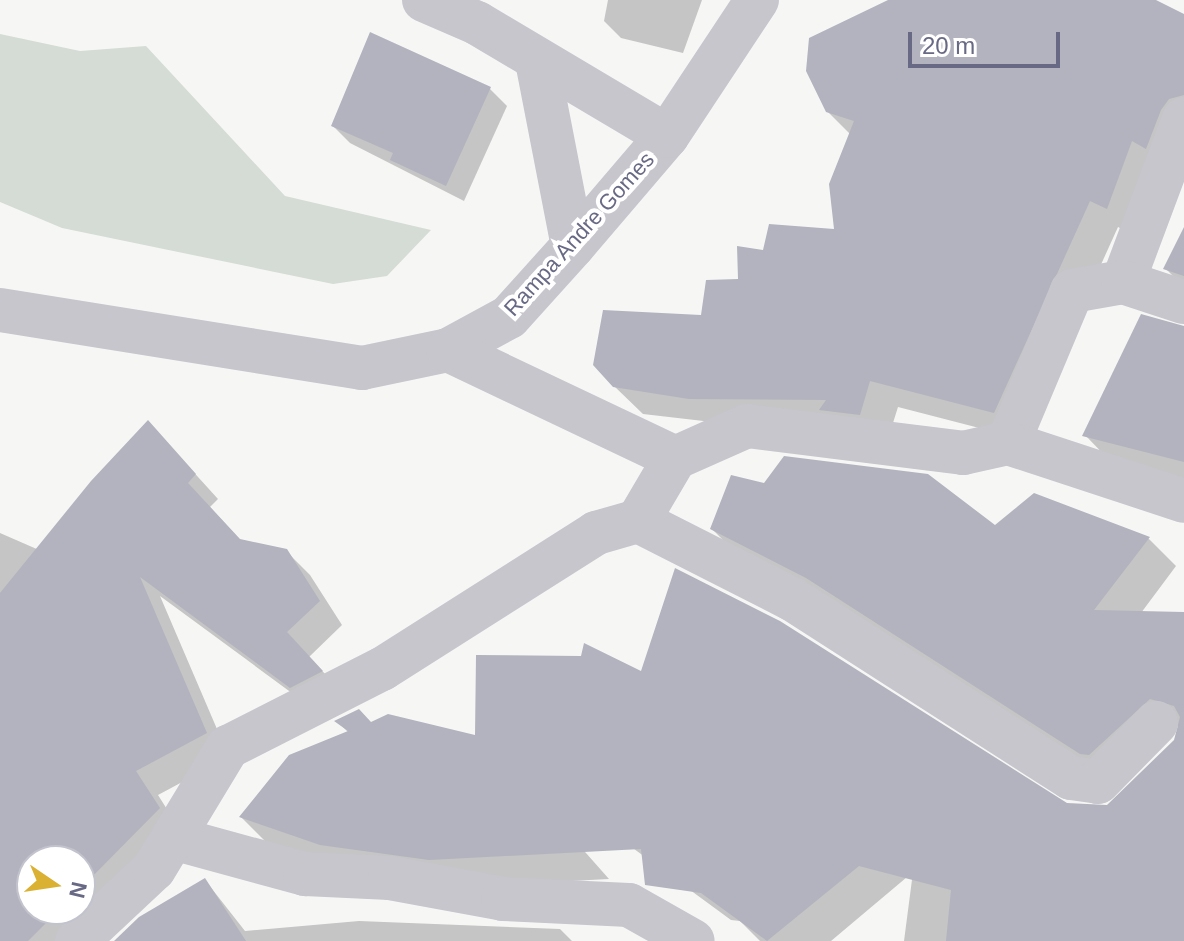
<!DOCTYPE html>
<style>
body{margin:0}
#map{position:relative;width:1184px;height:941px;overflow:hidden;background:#f6f7f5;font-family:Arial,sans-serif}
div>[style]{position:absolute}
.green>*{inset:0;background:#d4dcd5}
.shadow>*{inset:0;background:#0003}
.building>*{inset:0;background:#b2b3be}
.minor>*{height:44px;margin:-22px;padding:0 22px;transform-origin:22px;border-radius:22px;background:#c6c6cc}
span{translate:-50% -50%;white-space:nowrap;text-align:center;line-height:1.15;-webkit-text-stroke:8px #fff;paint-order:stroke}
.street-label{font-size:22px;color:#686984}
.north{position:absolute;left:16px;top:845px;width:80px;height:80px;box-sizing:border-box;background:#fff;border:2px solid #c3c3ce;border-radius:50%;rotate:103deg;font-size:22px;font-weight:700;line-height:32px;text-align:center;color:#686984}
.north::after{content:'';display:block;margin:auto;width:28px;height:36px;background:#dab132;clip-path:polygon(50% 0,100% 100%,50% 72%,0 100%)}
.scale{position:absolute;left:908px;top:32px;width:152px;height:36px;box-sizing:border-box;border:4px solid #686984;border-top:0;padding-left:10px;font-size:24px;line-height:28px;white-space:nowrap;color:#686984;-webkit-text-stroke:6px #fff;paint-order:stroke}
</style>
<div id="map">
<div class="green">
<i style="clip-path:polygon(0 34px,80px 51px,146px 46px,285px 196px,431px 230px,387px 276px,333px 284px,62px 228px,0 202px)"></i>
</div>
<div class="shadow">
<i style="clip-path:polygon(608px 0,702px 0,683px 53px,621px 38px,604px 21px)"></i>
<i style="clip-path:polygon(892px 0,1151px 0,1184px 16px,1184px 153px,1135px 236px,1118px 227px,1022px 439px,898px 407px,887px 442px,643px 414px,614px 386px,702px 317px,764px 253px,837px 232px,851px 135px,827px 111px)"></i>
<i style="clip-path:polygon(371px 35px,490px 89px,507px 106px,464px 201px,350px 143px,333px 126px)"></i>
<i style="clip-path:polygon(1184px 231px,1184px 287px,1166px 269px)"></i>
<i style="clip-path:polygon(1184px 327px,1184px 481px,1112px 463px,1085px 435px)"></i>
<i style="clip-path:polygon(evenodd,149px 423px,218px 499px,210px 507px,241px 541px,286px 551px,310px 575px,342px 625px,309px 657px,345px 695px,315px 710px,160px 596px,229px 757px,158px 795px,182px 833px,67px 941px,0 941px,0 533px,39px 550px,149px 423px,32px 861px,80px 861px,80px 909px,32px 909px,32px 861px)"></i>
<i style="clip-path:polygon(1035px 496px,1149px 539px,1176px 566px,1141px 613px,1184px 614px,1184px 941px,904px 941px,913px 872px,831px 941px,760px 941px,740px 921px,731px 920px,570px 802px,555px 818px,609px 879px,458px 887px,269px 845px,241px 817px,349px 733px,338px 722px,477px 737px,642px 674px,1066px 805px,1107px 807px,1176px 741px,1180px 724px,1118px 782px,740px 557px,712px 529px,995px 527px)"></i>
<i style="clip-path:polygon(205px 880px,245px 931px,359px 921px,560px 929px,572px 941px,116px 941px)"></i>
</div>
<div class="building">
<i style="clip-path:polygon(888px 0,1156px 0,1184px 14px,1184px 95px,1169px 99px,1161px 110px,1146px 149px,1132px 141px,1107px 209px,1090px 201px,994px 413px,870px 381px,860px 415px,819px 410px,826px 400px,689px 399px,613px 387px,593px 365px,603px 310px,701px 315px,706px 280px,738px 279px,737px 246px,763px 250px,769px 224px,834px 229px,829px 184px,854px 121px,826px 112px,806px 71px,809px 38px)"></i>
<i style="clip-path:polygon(370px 32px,491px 87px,446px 186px,390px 160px,393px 153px,331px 126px)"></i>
<i style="clip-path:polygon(1184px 227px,1184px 276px,1163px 269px)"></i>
<i style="clip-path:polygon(1141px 314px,1184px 326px,1184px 462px,1082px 436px)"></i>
<i style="clip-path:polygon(148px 420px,196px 474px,188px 483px,240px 539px,287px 549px,320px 601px,287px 632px,323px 671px,290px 688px,140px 577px,207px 733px,136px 771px,160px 808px,80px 889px,80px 861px,32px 861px,32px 909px,60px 909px,28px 941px,0 941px,0 593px,91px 481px)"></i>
<i style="clip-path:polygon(784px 456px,928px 474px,995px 525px,1034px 493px,1150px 537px,1094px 610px,1184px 612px,1184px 941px,946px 941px,951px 890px,859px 866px,767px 941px,701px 893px,645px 885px,641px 849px,429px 860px,320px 845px,239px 817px,289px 755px,348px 731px,334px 721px,359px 709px,371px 722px,388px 714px,475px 735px,476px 655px,581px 656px,584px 643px,641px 671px,675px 568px,780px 621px,1067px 803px,1107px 805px,1174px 740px,1180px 717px,1174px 706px,1150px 699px,1089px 755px,1080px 754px,806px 578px,710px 529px,731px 475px,764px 483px)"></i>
<i style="clip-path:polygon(205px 878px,246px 941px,114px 941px,139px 917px)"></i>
</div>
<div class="minor">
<i style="left:424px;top:0;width:58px;rotate:23.5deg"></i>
<i style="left:477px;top:23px;width:221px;rotate:30.7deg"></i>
<i style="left:537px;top:61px;width:188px;rotate:79deg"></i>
<i style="left:1184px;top:119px;width:174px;rotate:110.5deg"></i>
<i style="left:1123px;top:282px;width:52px;rotate:170deg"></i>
<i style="left:1072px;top:291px;width:165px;rotate:112.8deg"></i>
<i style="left:1008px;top:443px;width:185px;rotate:18.2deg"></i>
<i style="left:1123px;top:282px;width:64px;rotate:18.2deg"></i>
<i style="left:0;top:310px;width:367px;rotate:9.1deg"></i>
<i style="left:362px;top:368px;width:88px;rotate:-11.8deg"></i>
<i style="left:448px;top:350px;width:69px;rotate:-28.4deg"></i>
<i style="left:509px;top:317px;width:96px;rotate:-48deg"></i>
<i style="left:573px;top:246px;width:145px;rotate:-49.5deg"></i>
<i style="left:667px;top:136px;width:163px;rotate:-56.5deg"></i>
<i style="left:448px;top:350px;width:251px;rotate:25.4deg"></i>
<i style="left:638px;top:521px;width:173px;rotate:26.9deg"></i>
<i style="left:792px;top:599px;width:331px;rotate:32.7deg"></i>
<i style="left:1071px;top:778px;width:27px;rotate:8deg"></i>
<i style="left:1098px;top:782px;width:83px;rotate:-45.5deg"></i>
<i style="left:173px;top:838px;width:137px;rotate:15.3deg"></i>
<i style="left:305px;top:874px;width:85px;rotate:2.7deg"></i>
<i style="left:390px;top:878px;width:115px;rotate:10.5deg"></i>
<i style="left:503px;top:899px;width:126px;rotate:2.7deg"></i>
<i style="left:629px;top:905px;width:73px;rotate:29.4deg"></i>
<i style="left:77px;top:941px;width:105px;rotate:-43.1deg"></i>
<i style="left:154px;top:869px;width:143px;rotate:-58.8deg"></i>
<i style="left:228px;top:747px;width:173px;rotate:-26.9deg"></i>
<i style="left:382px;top:669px;width:254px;rotate:-32.4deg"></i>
<i style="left:596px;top:533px;width:44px;rotate:-15.9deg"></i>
<i style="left:638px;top:521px;width:73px;rotate:-59.6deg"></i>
<i style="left:675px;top:458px;width:79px;rotate:-24deg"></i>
<i style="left:747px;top:426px;width:218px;rotate:7.1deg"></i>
<i style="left:963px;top:453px;width:46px;rotate:-12.5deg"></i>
</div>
<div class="street-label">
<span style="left:579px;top:234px;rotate:-48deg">Rampa Andre Gomes</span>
</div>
<div class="north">N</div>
<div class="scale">20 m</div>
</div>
